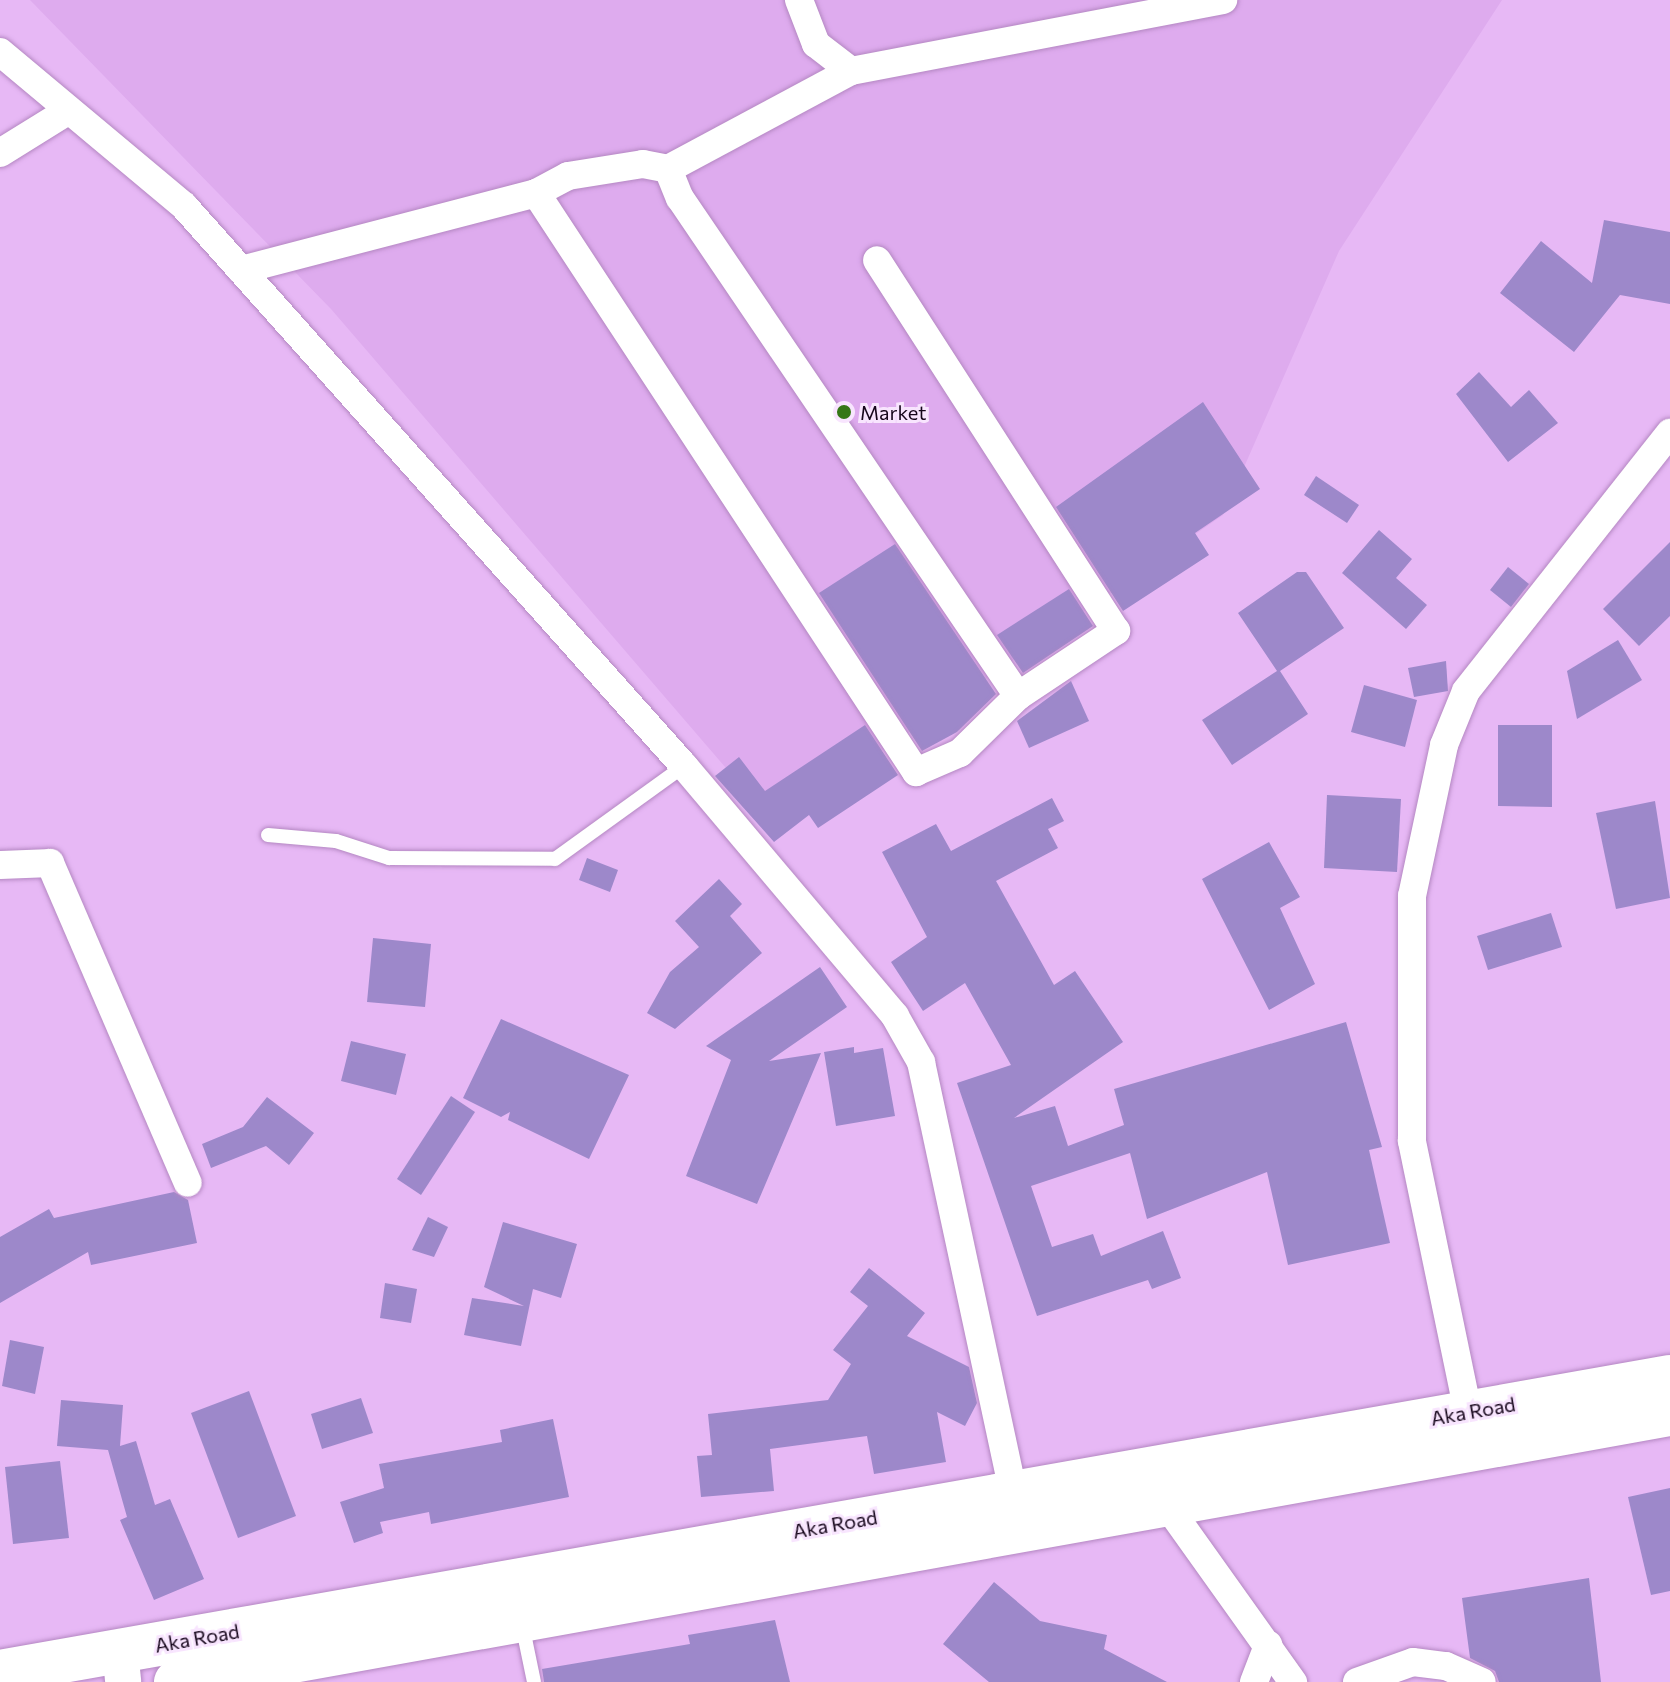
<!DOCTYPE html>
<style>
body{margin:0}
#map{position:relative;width:1670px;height:1682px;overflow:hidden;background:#e7b8f5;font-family:Commissioner,sans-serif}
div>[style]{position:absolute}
.built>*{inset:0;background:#deabee}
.building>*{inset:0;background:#9d88ca}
.roads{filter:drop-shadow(0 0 2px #b487c2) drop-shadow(0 0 2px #b487c2)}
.service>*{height:14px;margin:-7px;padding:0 7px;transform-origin:7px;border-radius:7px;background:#fff}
.minor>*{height:28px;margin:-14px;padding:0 14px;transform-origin:14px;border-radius:14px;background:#fff}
.tertiary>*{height:36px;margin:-18px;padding:0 18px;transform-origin:18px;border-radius:18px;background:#fff}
.primary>*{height:44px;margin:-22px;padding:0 22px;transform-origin:22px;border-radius:22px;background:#fff}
.dots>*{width:22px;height:22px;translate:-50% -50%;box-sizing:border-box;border:4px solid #f8e5fe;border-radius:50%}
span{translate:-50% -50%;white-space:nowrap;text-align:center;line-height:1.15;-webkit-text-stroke:6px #f8e5fe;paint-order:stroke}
.poi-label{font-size:20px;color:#16061b}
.left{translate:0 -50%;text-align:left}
.street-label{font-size:20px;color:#16061b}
</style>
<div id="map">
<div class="built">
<i style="clip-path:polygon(30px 0,1502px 0,1339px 251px,1223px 515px,775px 825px,331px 309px)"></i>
</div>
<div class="building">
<i style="clip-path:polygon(1604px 220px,1670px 232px,1670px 304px,1620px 295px,1574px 352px,1500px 293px,1541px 241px,1592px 283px)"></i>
<i style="clip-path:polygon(1479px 372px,1511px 407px,1529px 390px,1558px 423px,1508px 462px,1456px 394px)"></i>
<i style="clip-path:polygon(1203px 402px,1260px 489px,1195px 533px,1209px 555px,1123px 611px,1056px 507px)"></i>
<i style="clip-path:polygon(1316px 476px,1359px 505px,1347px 523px,1304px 495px)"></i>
<i style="clip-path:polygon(1379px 530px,1412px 559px,1396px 578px,1427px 605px,1406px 629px,1342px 573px)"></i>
<i style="clip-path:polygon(1670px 542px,1670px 616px,1639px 646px,1603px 609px)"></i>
<i style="clip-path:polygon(895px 544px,996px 694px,957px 732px,922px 751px,819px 593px)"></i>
<i style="clip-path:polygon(1508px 567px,1529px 584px,1511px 607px,1490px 590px)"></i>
<i style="clip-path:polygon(1297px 572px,1306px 572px,1344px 628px,1280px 671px,1308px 714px,1232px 765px,1202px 720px,1277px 671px,1238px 613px)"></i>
<i style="clip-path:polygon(1069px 589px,1093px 626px,1023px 673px,997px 635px)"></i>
<i style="clip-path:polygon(1618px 640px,1642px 680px,1577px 719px,1567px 671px)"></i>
<i style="clip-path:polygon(1446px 661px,1448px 691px,1414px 697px,1408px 668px)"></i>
<i style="clip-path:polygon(1071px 681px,1089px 721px,1029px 748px,1017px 721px)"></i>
<i style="clip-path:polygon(1364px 685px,1417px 700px,1405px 747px,1351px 732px)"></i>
<i style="clip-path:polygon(865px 725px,898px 775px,818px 828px,809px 815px,774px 842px,715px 776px,739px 757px,765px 791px)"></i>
<i style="clip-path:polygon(1498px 725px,1552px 725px,1552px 807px,1498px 806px)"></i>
<i style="clip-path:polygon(1327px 795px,1401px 799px,1397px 872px,1324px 868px)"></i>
<i style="clip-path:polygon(1052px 798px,1064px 821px,1048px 829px,1058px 848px,996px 881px,1054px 985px,1075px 971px,1123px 1042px,1014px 1118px,1055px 1106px,1068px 1146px,1124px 1125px,1114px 1089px,1346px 1022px,1382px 1147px,1369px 1150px,1390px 1243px,1288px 1265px,1267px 1172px,1147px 1219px,1130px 1153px,1031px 1186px,1052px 1247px,1093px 1234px,1101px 1256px,1163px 1231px,1181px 1278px,1152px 1289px,1148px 1280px,1037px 1316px,957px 1083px,1011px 1065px,965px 983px,923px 1011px,891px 962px,927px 937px,882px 852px,936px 824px,951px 851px)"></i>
<i style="clip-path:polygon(1655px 801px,1670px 898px,1616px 909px,1596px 813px)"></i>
<i style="clip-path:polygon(1269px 842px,1300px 897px,1280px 908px,1315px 984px,1269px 1010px,1202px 879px)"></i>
<i style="clip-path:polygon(587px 858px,618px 870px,610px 892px,579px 880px)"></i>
<i style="clip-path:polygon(719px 879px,742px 904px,730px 916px,762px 953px,675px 1029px,647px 1013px,670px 972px,699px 947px,675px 921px)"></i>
<i style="clip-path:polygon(1551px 913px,1562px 947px,1488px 970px,1477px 936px)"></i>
<i style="clip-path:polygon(373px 938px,431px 944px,425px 1007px,367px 1002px)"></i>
<i style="clip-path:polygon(820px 967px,847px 1007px,769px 1061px,821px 1053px,757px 1204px,686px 1176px,731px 1060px,706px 1046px)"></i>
<i style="clip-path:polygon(501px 1019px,629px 1075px,589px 1159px,508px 1120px,510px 1112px,501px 1117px,463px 1098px)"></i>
<i style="clip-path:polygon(351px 1041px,406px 1054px,396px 1095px,341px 1081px)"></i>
<i style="clip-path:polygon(854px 1047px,854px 1053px,883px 1048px,895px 1116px,836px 1126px,824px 1052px)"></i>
<i style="clip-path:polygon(451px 1096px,475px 1112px,421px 1195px,397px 1179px)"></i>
<i style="clip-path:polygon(267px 1097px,314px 1133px,289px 1165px,266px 1146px,211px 1168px,202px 1144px,243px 1127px)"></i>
<i style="clip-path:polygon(174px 1192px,188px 1200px,197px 1243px,91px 1265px,88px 1252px,0 1303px,0 1237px,49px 1209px,54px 1218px)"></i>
<i style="clip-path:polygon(428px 1217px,448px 1227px,434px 1257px,412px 1250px)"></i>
<i style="clip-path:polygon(503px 1222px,577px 1244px,561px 1298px,533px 1289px,521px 1346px,464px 1335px,472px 1298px,524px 1306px,484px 1287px)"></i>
<i style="clip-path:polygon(869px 1268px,925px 1313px,907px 1336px,969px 1367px,977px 1403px,965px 1426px,937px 1412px,946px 1462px,874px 1474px,867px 1436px,770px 1449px,774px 1491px,701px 1497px,697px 1456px,712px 1455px,708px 1414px,828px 1400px,851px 1364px,833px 1350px,868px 1306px,850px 1292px)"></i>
<i style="clip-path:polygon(385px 1283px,417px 1289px,411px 1323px,380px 1318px)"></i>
<i style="clip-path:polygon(10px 1340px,44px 1347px,35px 1394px,2px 1386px)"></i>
<i style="clip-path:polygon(249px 1391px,296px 1516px,238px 1538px,191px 1413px)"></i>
<i style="clip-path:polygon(361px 1398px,373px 1433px,322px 1449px,311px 1414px)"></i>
<i style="clip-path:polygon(61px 1400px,123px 1405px,120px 1446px,136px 1441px,155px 1505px,170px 1499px,204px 1579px,154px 1600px,120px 1520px,127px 1517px,108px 1450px,57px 1446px)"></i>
<i style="clip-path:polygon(553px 1419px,569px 1497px,431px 1524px,429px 1512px,380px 1522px,383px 1533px,354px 1543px,340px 1502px,384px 1488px,379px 1464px,502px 1442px,500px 1430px)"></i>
<i style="clip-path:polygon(60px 1461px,69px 1538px,13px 1544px,5px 1467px)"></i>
<i style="clip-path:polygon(1670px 1488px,1670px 1591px,1651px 1595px,1628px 1497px)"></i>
<i style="clip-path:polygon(1589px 1578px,1601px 1682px,1499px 1682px,1495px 1671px,1470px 1658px,1462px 1598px)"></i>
<i style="clip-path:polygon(994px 1582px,1040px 1621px,1107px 1635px,1104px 1649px,1167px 1682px,989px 1682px,943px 1644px)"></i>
<i style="clip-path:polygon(775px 1620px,790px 1682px,544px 1682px,542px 1669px,690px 1644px,688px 1635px)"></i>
</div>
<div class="roads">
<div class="service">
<i style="left:268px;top:835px;width:68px;rotate:5deg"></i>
<i style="left:336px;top:841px;width:56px;rotate:17.8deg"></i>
<i style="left:389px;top:858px;width:166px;rotate:0.3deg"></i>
<i style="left:555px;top:859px;width:159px;rotate:-35.8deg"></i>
<i style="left:522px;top:1624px;width:59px;rotate:78.3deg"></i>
</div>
<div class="minor">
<i style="left:799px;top:0;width:47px;rotate:68.9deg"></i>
<i style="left:816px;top:44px;width:44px;rotate:37.6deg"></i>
<i style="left:851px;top:71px;width:379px;rotate:-10.8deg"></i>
<i style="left:0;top:52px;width:240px;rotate:39.9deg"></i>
<i style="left:184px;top:206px;width:751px;rotate:48.24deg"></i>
<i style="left:684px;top:766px;width:327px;rotate:49.8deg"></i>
<i style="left:895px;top:1016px;width:53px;rotate:60.5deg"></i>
<i style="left:921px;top:1062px;width:440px;rotate:77.9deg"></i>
<i style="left:0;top:153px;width:78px;rotate:-31.8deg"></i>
<i style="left:668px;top:169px;width:31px;rotate:68deg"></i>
<i style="left:680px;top:198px;width:602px;rotate:55.83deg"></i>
<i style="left:536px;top:193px;width:693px;rotate:56.72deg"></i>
<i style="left:916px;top:772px;width:48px;rotate:-23.4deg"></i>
<i style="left:960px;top:753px;width:81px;rotate:-44.5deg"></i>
<i style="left:1018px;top:696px;width:118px;rotate:-33.6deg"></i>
<i style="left:1116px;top:631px;width:441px;rotate:-122.8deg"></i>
<i style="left:241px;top:270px;width:305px;rotate:-14.6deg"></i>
<i style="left:536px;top:193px;width:36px;rotate:-28deg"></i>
<i style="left:568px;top:176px;width:76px;rotate:-9.1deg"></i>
<i style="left:643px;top:164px;width:25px;rotate:11deg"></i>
<i style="left:668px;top:169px;width:208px;rotate:-28.2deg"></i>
<i style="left:0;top:865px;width:50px;rotate:-2.3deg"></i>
<i style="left:50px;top:863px;width:348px;rotate:66.7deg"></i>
<i style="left:1468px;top:1412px;width:277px;rotate:-101.7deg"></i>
<i style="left:1412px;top:1141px;width:245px;rotate:-90deg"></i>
<i style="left:1412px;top:896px;width:154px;rotate:-78deg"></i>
<i style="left:1444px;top:745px;width:58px;rotate:-67.8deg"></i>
<i style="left:1466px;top:691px;width:329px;rotate:-51.7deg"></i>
<i style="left:1166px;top:1504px;width:219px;rotate:54.5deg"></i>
<i style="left:1254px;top:1682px;width:40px;rotate:-69deg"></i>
<i style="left:1357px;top:1682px;width:59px;rotate:-19.7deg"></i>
<i style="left:1413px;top:1662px;width:33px;rotate:7deg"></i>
<i style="left:1446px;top:1666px;width:39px;rotate:24deg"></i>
</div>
<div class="tertiary">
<i style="left:120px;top:1651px;width:31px;rotate:84deg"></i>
</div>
<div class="primary">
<i style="left:0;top:1672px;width:1696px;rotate:-10.02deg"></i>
<i style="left:176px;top:1682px;width:1518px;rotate:-10.17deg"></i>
</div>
</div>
<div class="dots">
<i style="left:844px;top:412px;background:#357716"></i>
</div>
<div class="poi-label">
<span class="left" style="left:860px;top:412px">Market</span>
</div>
<div class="street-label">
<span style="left:1473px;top:1411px;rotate:-10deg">Aka Road</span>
<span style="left:835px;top:1524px;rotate:-10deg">Aka Road</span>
<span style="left:197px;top:1638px;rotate:-10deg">Aka Road</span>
</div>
</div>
